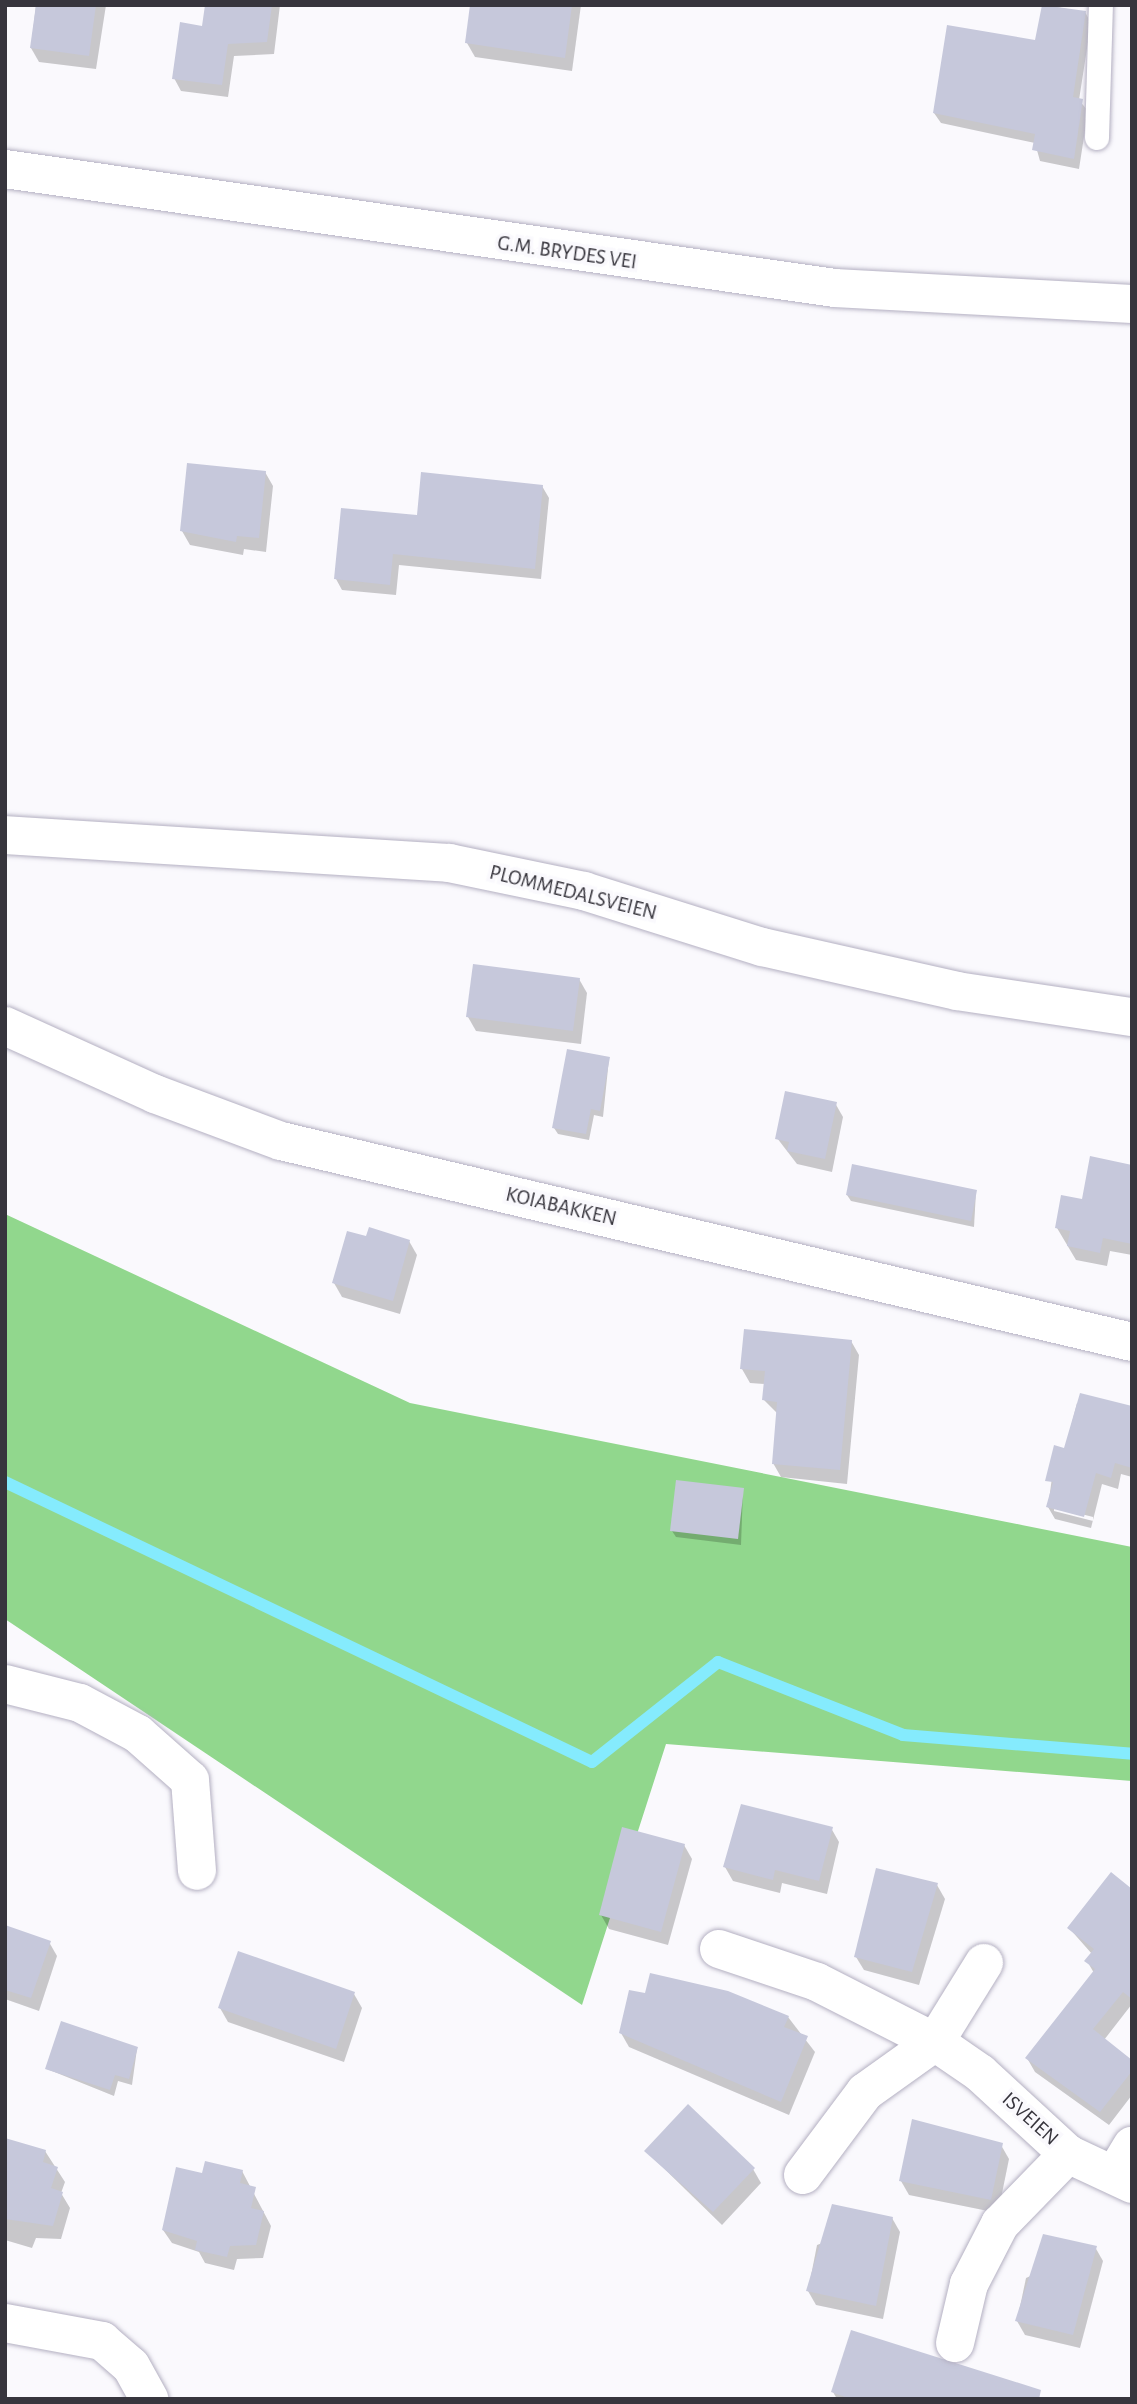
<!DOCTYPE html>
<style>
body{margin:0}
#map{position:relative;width:1137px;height:2404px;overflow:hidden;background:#faf9fd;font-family:"Alegreya Sans",sans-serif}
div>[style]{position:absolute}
.forest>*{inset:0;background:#91d78d}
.shadow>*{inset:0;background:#0003}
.stream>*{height:12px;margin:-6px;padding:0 6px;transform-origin:6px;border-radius:6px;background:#85ebfd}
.building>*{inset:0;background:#c6c8db}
.roads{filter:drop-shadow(0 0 2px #b4b0c2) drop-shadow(0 0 2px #b4b0c2)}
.service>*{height:24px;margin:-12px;padding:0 12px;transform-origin:12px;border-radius:12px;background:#fff}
.minor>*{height:38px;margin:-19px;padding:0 19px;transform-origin:19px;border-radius:19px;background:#fff}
span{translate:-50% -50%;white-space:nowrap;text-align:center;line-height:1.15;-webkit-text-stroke:7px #faf9fd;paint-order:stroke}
.street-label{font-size:21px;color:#37353d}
.frame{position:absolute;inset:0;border:7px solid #37353d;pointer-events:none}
</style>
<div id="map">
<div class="forest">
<div style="clip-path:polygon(5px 1214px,410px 1403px,1132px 1547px,1132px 1781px,666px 1744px,582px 2005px,5px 1619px)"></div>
</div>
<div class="shadow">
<div style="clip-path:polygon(36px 5px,106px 5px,96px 69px,39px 62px,31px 48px)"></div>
<div style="clip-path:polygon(206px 5px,280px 5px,274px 54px,234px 56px,228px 97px,181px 91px,174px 78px,203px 28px)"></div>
<div style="clip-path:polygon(472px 5px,581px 5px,572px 71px,475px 57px,467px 43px)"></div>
<div style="clip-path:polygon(1044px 5px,1085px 12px,1091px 23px,1079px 100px,1088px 111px,1079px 169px,1040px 161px,1035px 143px,941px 123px,934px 113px,1036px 42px)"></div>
<div style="clip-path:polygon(265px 472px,273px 486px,266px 552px,244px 549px,243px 555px,190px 545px,182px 531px)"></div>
<div style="clip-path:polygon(542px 486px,549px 498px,541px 579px,399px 565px,396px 595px,342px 590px,336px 579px,418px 517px)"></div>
<div style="clip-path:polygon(579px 979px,587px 993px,581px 1044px,476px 1031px,468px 1017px)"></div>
<div style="clip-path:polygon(609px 1059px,603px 1117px,594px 1115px,589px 1140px,558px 1134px,554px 1128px)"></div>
<div style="clip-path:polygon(835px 1103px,843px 1117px,832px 1172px,797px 1164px,777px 1138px)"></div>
<div style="clip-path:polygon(1132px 1166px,1132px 1255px,1110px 1251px,1107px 1266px,1076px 1260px,1057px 1228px)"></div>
<div style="clip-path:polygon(976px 1192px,974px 1227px,851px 1201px,847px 1195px)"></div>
<div style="clip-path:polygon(409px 1241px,417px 1255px,400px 1314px,342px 1297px,334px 1283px)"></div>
<div style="clip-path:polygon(851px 1341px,859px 1355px,847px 1484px,781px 1477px,773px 1463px,778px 1414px,764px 1400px,765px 1384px,750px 1383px,742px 1369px)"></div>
<div style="clip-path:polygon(evenodd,1077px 1403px,1132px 1413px,1132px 1477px,1121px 1474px,1118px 1489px,1102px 1484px,1091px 1528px,1055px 1519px,1048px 1507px,1056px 1448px,1065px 1450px,1077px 1403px,1054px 1507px,1093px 1517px,1093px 1521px,1054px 1511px,1054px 1507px)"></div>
<div style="clip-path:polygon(743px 1490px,741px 1545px,676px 1537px,672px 1531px)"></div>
<div style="clip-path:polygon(831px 1828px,839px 1842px,827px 1894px,782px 1883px,780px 1893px,733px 1881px,725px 1867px)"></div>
<div style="clip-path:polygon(684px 1845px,692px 1859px,668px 1945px,609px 1929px,601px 1915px)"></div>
<div style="clip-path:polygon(937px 1885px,945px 1899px,919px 1985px,864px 1970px,856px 1957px)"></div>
<div style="clip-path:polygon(1132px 1892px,1132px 2004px,1104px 2040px,1132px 2062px,1132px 2095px,1109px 2125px,1035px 2072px,1027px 2058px,1094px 1973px,1087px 1961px,1092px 1954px,1069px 1928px)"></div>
<div style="clip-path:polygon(5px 1927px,49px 1942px,57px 1956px,39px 2011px,5px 1999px)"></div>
<div style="clip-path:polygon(354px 1994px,362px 2008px,344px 2062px,228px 2022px,220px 2008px)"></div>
<div style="clip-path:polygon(788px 2017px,815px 2052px,789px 2115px,629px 2047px,621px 2033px)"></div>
<div style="clip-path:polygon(137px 2049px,132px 2085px,118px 2081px,114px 2096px,47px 2069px)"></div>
<div style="clip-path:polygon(1001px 2145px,1009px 2159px,998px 2213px,909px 2195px,901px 2181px)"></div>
<div style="clip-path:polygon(45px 2151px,65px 2182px,61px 2193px,70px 2208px,61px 2239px,36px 2238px,32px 2248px,5px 2240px,5px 2153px)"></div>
<div style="clip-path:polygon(646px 2151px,753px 2169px,761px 2183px,722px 2225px)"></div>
<div style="clip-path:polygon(242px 2171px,271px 2226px,263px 2258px,237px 2259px,234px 2270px,205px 2263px,199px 2252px,172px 2243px,163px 2230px,203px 2176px)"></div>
<div style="clip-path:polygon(892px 2218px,900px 2232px,883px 2319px,816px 2305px,808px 2291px,817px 2245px)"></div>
<div style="clip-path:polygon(1095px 2247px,1103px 2261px,1080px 2348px,1025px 2335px,1017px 2321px,1026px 2278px)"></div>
<div style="clip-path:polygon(833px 2392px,1026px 2399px,837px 2399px)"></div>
</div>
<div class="stream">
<div style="left:5px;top:1482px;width:650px;rotate:25.5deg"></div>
<div style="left:592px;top:1762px;width:161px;rotate:-38.4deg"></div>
<div style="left:718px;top:1662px;width:199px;rotate:21.5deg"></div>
<div style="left:903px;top:1735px;width:230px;rotate:4.7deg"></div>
</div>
<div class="building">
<div style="clip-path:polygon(36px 5px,96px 5px,89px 56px,30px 48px)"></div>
<div style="clip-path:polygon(205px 5px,272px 5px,267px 42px,228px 44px,222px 85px,172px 79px,180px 22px,202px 26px)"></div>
<div style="clip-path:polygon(470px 5px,572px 5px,565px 58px,465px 43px)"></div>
<div style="clip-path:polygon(1042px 5px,1086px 11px,1073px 97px,1083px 99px,1074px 159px,1032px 150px,1035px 134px,933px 113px,947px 25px,1035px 40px)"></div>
<div style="clip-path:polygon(187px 463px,266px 471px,259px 538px,237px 536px,236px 542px,180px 531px)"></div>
<div style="clip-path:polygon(421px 472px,543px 485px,535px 569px,393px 554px,390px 585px,334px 579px,341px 508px,417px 515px)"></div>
<div style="clip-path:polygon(473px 964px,580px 978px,573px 1031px,466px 1017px)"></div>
<div style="clip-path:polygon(567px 1049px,610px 1057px,600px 1111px,591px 1109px,586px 1134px,552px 1128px)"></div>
<div style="clip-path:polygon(785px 1091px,837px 1102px,825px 1159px,787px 1151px,789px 1142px,775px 1139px)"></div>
<div style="clip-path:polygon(1090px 1156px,1132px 1165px,1132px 1244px,1103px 1238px,1100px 1253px,1067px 1246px,1070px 1231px,1055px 1228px,1061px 1195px,1082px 1199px)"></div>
<div style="clip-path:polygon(852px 1164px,977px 1190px,971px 1221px,846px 1195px)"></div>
<div style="clip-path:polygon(369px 1227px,410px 1240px,393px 1301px,332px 1283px,347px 1231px,366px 1236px)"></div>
<div style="clip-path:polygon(744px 1329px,852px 1340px,840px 1470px,772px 1464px,777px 1402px,762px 1400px,765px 1371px,740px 1369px)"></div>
<div style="clip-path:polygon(1080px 1393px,1132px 1406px,1132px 1468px,1115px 1463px,1111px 1478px,1096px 1473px,1084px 1517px,1046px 1507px,1053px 1482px,1045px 1481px,1054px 1445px,1064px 1448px)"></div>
<div style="clip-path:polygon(676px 1480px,744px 1488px,738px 1539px,670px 1531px)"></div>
<div style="clip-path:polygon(741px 1804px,833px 1827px,819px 1881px,775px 1870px,773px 1880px,723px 1867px)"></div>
<div style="clip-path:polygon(622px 1827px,685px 1844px,661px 1932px,599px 1915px)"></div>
<div style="clip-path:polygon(876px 1868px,938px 1883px,912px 1972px,854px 1957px)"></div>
<div style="clip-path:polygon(1111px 1872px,1132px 1889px,1132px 1999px,1123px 1992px,1093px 2029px,1132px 2060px,1132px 2071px,1100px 2112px,1025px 2058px,1095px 1969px,1084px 1961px,1094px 1949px,1067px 1928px)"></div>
<div style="clip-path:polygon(5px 1925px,51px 1941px,31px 1998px,5px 1990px)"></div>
<div style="clip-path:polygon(238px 1951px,355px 1992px,336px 2049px,218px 2008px)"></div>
<div style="clip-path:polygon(650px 1973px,728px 1991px,789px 2016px,784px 2027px,808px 2036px,781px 2102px,619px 2033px,629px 1990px,645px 1993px)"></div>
<div style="clip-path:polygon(61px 2021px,138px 2047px,129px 2079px,115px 2075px,110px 2090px,45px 2069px)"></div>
<div style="clip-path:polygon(688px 2104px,755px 2168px,713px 2212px,644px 2151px)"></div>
<div style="clip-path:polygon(912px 2119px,1003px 2143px,991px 2200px,899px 2181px)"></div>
<div style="clip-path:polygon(5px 2138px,46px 2150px,43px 2162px,58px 2167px,51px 2188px,63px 2192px,53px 2226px,5px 2219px)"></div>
<div style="clip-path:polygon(205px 2161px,243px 2170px,240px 2183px,256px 2187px,251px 2208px,264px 2211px,256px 2245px,230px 2246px,227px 2257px,195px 2250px,197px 2241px,162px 2230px,176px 2167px,202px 2173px)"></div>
<div style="clip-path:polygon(832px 2204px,893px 2217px,876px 2306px,806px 2291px)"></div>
<div style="clip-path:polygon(1043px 2234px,1097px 2246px,1073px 2335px,1015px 2321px)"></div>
<div style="clip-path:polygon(851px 2330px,1041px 2390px,1039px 2399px,851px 2399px,831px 2392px)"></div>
</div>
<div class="roads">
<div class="service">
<div style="left:1097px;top:138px;width:133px;rotate:-88.3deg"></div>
</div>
<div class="minor">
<div style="left:5px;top:169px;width:838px;rotate:8.16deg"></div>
<div style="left:835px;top:288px;width:297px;rotate:3.1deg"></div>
<div style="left:5px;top:835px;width:445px;rotate:3.6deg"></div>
<div style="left:449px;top:863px;width:138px;rotate:11.7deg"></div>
<div style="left:584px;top:891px;width:187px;rotate:17.5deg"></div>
<div style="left:762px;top:947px;width:200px;rotate:12.7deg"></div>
<div style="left:957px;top:991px;width:177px;rotate:8.5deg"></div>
<div style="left:5px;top:1026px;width:165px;rotate:24.4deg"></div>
<div style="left:155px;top:1094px;width:134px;rotate:20.5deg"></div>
<div style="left:281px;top:1141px;width:874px;rotate:13.29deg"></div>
<div style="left:5px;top:1684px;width:77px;rotate:14.2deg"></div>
<div style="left:80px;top:1703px;width:66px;rotate:28.1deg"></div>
<div style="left:138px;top:1734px;width:69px;rotate:41.5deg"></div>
<div style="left:190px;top:1780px;width:91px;rotate:85.6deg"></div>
<div style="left:719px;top:1949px;width:103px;rotate:18.6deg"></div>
<div style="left:817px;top:1982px;width:132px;rotate:27deg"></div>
<div style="left:935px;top:2042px;width:55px;rotate:34.6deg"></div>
<div style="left:980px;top:2073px;width:120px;rotate:42.6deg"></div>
<div style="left:1068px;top:2154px;width:71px;rotate:25.1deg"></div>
<div style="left:1115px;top:2174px;width:33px;rotate:-59deg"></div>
<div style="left:803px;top:2175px;width:104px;rotate:-53.2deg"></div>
<div style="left:865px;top:2092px;width:86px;rotate:-35.5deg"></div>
<div style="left:935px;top:2042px;width:93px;rotate:-58.2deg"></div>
<div style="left:5px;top:2323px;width:99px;rotate:10.5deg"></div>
<div style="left:102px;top:2341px;width:38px;rotate:41deg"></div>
<div style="left:131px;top:2366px;width:38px;rotate:61deg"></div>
<div style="left:955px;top:2343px;width:61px;rotate:-76.7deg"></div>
<div style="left:969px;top:2284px;width:68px;rotate:-62.7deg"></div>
<div style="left:1000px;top:2224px;width:98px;rotate:-45.8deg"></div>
</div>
</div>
<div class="street-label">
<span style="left:567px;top:253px;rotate:8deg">G.M. BRYDES VEI</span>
<span style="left:573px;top:893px;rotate:14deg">PLOMMEDALSVEIEN</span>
<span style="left:561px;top:1207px;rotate:13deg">KOIABAKKEN</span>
<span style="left:1030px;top:2119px;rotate:42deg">ISVEIEN</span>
</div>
<div class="frame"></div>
</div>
